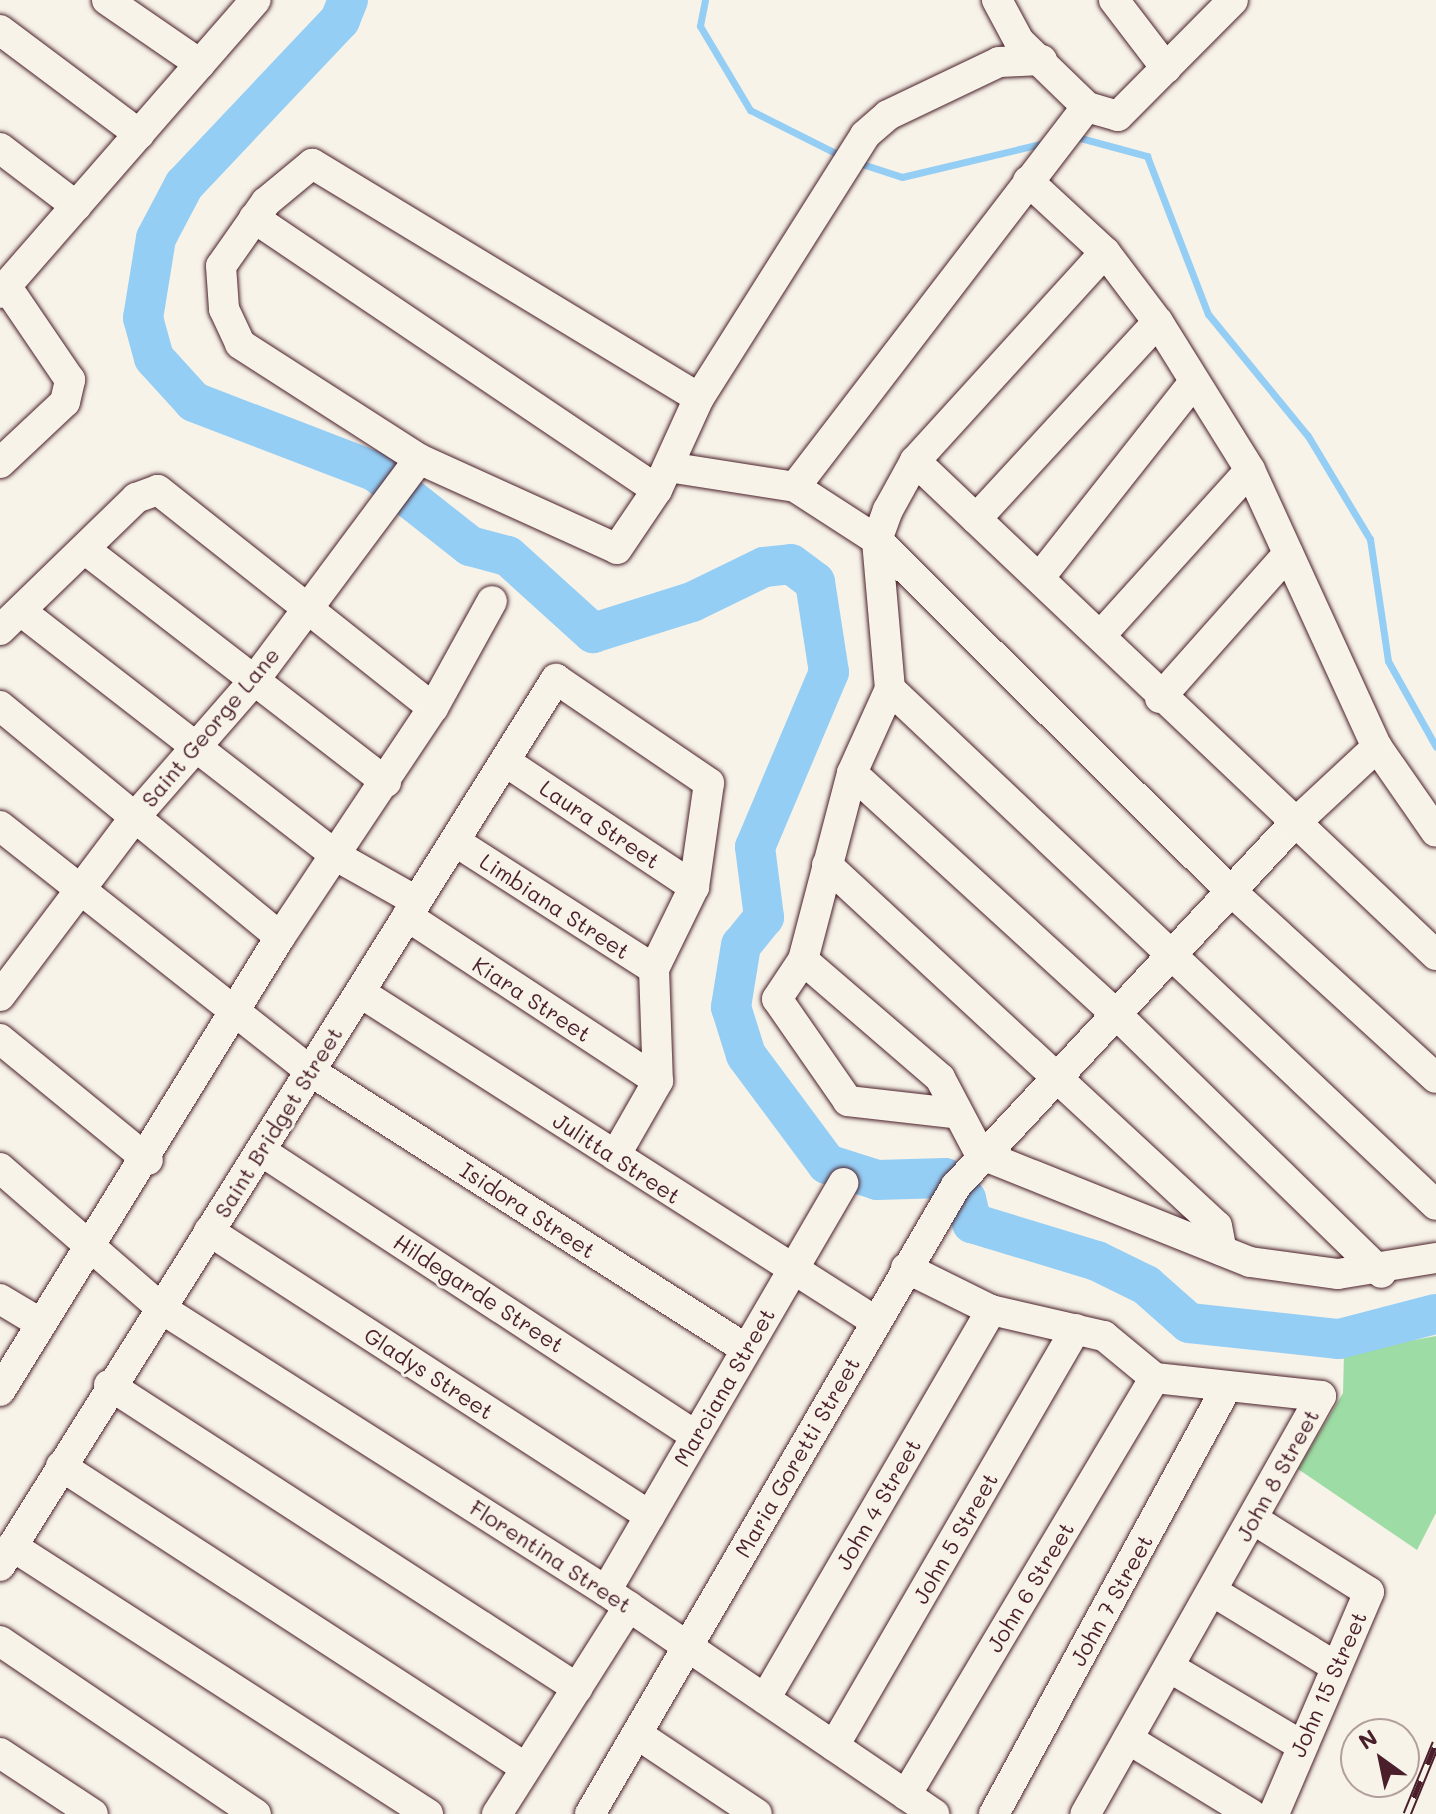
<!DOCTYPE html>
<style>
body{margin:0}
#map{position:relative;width:1436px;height:1814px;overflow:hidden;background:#f7f3e8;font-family:Mali,sans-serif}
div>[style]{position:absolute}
.green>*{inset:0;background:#9ddca4}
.stream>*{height:7px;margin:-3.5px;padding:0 3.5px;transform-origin:3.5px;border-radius:3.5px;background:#95cef5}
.river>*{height:40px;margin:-20px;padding:0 20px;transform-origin:20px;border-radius:20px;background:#95cef5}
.roads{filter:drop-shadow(0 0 2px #4a1f2b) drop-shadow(0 0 2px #4a1f2b)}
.minor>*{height:30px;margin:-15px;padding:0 15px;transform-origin:15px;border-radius:15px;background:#f7f3e8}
.rail>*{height:9px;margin-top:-4.5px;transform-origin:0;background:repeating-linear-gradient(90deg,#f7f3e8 0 18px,#4a1f2b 0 36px);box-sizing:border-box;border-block:2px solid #4a1f2b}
span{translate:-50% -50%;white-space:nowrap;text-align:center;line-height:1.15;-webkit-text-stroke:6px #f7f3e8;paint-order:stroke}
.street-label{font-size:22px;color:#4a1f2b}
.north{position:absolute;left:1340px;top:1718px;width:80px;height:80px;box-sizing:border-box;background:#f7f3e8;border:2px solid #b29e9c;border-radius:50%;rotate:327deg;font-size:22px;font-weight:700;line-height:32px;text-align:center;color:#4a1f2b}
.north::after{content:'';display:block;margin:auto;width:28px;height:36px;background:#4a1f2b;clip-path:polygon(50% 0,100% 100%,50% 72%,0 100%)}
</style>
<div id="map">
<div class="green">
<div style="clip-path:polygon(1436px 1336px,1436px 1513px,1417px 1550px,1298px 1469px,1343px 1393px,1344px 1353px)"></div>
</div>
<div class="stream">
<div style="left:705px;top:0;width:26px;rotate:101deg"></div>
<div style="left:700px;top:26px;width:98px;rotate:59.2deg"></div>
<div style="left:750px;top:110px;width:102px;rotate:26.8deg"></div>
<div style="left:1073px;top:136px;width:77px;rotate:15.1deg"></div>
<div style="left:1147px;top:156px;width:169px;rotate:68.9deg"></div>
<div style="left:1208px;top:314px;width:158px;rotate:50.7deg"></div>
<div style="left:1308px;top:436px;width:120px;rotate:59deg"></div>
<div style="left:1370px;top:539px;width:123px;rotate:81.6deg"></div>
<div style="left:1388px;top:661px;width:98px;rotate:60.8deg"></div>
<div style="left:856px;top:162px;width:48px;rotate:18.1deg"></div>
<div style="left:902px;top:177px;width:147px;rotate:-13.4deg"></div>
</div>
<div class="river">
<div style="left:348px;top:0;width:22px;rotate:112deg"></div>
<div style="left:340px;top:20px;width:227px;rotate:133.4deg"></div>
<div style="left:184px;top:185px;width:60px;rotate:117.8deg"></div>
<div style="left:156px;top:238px;width:81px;rotate:99.2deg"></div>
<div style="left:143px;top:318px;width:41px;rotate:74.6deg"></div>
<div style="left:154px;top:358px;width:59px;rotate:47.7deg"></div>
<div style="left:194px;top:402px;width:195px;rotate:21deg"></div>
<div style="left:376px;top:472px;width:120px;rotate:38.2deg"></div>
<div style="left:470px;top:546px;width:39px;rotate:15deg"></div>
<div style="left:508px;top:556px;width:115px;rotate:42.2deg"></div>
<div style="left:593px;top:633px;width:104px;rotate:-17.4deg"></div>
<div style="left:692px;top:602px;width:80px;rotate:-25.9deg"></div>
<div style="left:764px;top:567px;width:27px;rotate:-6deg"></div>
<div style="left:791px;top:564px;width:30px;rotate:37deg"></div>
<div style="left:815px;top:582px;width:91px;rotate:81.2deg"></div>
<div style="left:829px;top:672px;width:190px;rotate:112.9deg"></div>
<div style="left:755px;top:847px;width:71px;rotate:82.7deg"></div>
<div style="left:764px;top:917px;width:36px;rotate:129deg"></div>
<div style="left:741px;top:945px;width:63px;rotate:99.2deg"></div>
<div style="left:731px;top:1007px;width:50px;rotate:72.6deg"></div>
<div style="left:746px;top:1055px;width:136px;rotate:53.4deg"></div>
<div style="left:827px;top:1164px;width:52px;rotate:17.7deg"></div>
<div style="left:877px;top:1180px;width:68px;rotate:-1.7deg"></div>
<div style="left:945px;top:1178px;width:30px;rotate:45deg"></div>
<div style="left:966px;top:1199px;width:25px;rotate:76deg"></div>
<div style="left:972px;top:1223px;width:131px;rotate:16.9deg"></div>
<div style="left:1097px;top:1261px;width:55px;rotate:26.1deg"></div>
<div style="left:1146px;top:1285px;width:57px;rotate:41.5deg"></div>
<div style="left:1189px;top:1323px;width:151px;rotate:6.1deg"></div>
<div style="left:1339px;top:1339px;width:100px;rotate:-14.5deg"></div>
</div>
<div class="roads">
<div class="minor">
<div style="left:107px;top:0;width:113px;rotate:34.5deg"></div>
<div style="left:997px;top:0;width:47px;rotate:61.8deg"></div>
<div style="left:1019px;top:41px;width:95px;rotate:44.1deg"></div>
<div style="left:1087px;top:107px;width:32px;rotate:16deg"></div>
<div style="left:1118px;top:116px;width:163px;rotate:-45.2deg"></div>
<div style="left:1114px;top:0;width:86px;rotate:52.6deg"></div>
<div style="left:0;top:30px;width:174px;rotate:36.8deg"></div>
<div style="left:0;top:148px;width:96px;rotate:37.3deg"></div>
<div style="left:1028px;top:181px;width:105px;rotate:42.7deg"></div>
<div style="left:1105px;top:252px;width:88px;rotate:52.9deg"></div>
<div style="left:1158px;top:322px;width:174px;rotate:58.1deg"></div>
<div style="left:1250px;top:470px;width:305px;rotate:65.4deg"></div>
<div style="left:1377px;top:747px;width:103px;rotate:55.2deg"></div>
<div style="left:254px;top:218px;width:486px;rotate:34deg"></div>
<div style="left:0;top:293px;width:389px;rotate:-48.9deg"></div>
<div style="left:699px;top:398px;width:452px;rotate:-148.8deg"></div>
<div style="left:312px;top:164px;width:60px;rotate:140.4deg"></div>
<div style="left:266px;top:202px;width:78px;rotate:125.1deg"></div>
<div style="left:221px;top:266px;width:43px;rotate:86deg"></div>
<div style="left:224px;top:309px;width:38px;rotate:65deg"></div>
<div style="left:240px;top:344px;width:213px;rotate:32.7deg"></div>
<div style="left:419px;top:459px;width:217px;rotate:24.4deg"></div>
<div style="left:617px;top:549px;width:71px;rotate:-55.9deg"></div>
<div style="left:657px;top:490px;width:101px;rotate:-65.5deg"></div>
<div style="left:699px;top:398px;width:311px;rotate:-57.7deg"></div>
<div style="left:865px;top:135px;width:30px;rotate:-41deg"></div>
<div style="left:888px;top:115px;width:123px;rotate:-25.5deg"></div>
<div style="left:999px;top:62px;width:43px;rotate:-2.7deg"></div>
<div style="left:915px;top:461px;width:718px;rotate:43.48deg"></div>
<div style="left:0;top:463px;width:89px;rotate:-43.2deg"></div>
<div style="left:65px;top:402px;width:23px;rotate:-77deg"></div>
<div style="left:70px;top:380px;width:114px;rotate:-124.2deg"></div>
<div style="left:668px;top:467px;width:129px;rotate:8.9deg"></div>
<div style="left:795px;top:487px;width:98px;rotate:32.9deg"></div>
<div style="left:877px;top:540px;width:499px;rotate:44.8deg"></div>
<div style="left:1231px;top:891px;width:277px;rotate:42.4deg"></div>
<div style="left:795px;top:487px;width:479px;rotate:-52.5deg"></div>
<div style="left:976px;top:519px;width:268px;rotate:-47.3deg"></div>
<div style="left:87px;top:551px;width:378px;rotate:37.7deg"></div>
<div style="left:1040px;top:577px;width:248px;rotate:-51.7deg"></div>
<div style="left:22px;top:612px;width:400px;rotate:37.8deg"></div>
<div style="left:338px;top:857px;width:90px;rotate:29.4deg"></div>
<div style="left:0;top:630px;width:190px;rotate:-44.1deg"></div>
<div style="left:136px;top:498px;width:23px;rotate:-20deg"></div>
<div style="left:158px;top:490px;width:351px;rotate:38.4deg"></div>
<div style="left:1101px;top:635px;width:222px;rotate:-47.9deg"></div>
<div style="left:890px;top:689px;width:751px;rotate:43.38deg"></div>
<div style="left:1160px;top:698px;width:193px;rotate:-48.4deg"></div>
<div style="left:0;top:706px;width:363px;rotate:39.5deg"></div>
<div style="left:506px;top:762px;width:226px;rotate:33.6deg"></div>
<div style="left:852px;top:773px;width:356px;rotate:42.4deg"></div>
<div style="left:1115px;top:1013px;width:372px;rotate:44.3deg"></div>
<div style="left:0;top:826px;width:395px;rotate:38.3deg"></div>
<div style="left:310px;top:1071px;width:517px;rotate:32.52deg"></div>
<div style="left:456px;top:842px;width:235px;rotate:32.7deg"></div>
<div style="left:827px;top:865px;width:531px;rotate:42.79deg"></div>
<div style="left:1217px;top:1226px;width:25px;rotate:79deg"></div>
<div style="left:407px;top:916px;width:300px;rotate:33.3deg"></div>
<div style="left:803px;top:960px;width:181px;rotate:40.7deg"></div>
<div style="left:940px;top:1078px;width:86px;rotate:62.2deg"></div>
<div style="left:980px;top:1154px;width:291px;rotate:21.8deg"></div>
<div style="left:1250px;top:1262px;width:89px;rotate:7.8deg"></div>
<div style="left:1338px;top:1274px;width:99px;rotate:-9.3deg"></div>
<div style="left:361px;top:993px;width:610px;rotate:32.54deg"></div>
<div style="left:0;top:996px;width:223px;rotate:-53deg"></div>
<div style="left:134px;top:818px;width:186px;rotate:-48.9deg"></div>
<div style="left:256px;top:678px;width:273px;rotate:-53.3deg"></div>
<div style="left:0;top:1039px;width:191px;rotate:39.3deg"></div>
<div style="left:953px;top:1113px;width:106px;rotate:-173.5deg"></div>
<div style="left:848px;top:1101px;width:124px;rotate:-124.8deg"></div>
<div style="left:777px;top:999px;width:47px;rotate:-56.3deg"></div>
<div style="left:803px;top:960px;width:193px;rotate:-75.3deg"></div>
<div style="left:852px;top:773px;width:92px;rotate:-65.7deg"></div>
<div style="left:890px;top:689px;width:150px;rotate:-95deg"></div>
<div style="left:877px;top:540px;width:32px;rotate:-70deg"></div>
<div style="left:888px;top:510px;width:56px;rotate:-61.1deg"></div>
<div style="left:915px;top:461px;width:282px;rotate:-47.7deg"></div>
<div style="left:261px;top:1151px;width:520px;rotate:33.23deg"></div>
<div style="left:0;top:1168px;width:215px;rotate:41deg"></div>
<div style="left:162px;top:1309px;width:526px;rotate:32.42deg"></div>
<div style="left:606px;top:1591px;width:397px;rotate:34.2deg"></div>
<div style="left:209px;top:1231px;width:525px;rotate:32.87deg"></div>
<div style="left:906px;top:1268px;width:95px;rotate:26.3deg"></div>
<div style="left:991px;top:1310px;width:116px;rotate:13deg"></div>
<div style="left:1104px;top:1336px;width:66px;rotate:39.5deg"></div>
<div style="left:1155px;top:1378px;width:167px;rotate:6.2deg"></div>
<div style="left:1321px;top:1396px;width:480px;rotate:119.4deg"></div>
<div style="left:0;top:1299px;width:47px;rotate:31deg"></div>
<div style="left:109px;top:1385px;width:558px;rotate:32.92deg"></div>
<div style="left:0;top:1391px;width:533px;rotate:-58.34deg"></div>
<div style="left:280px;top:937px;width:275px;rotate:-56.3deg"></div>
<div style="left:433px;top:708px;width:122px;rotate:-61.1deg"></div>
<div style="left:61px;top:1466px;width:554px;rotate:33deg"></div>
<div style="left:1253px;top:1519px;width:137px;rotate:32.2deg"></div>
<div style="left:1369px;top:1592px;width:241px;rotate:113.2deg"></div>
<div style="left:12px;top:1546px;width:495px;rotate:32.8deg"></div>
<div style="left:0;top:1566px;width:1047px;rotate:-57.92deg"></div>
<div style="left:556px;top:679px;width:185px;rotate:34.2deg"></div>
<div style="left:709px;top:783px;width:105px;rotate:98.2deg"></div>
<div style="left:694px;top:887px;width:91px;rotate:116deg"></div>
<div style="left:654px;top:969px;width:112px;rotate:88deg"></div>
<div style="left:658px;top:1081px;width:86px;rotate:119.8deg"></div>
<div style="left:606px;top:1591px;width:472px;rotate:-59.8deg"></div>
<div style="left:1212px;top:1591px;width:144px;rotate:31.4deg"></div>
<div style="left:0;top:1641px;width:309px;rotate:34.1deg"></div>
<div style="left:1169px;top:1667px;width:153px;rotate:30.6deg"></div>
<div style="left:765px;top:1699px;width:450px;rotate:-59.8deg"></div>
<div style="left:637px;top:1734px;width:144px;rotate:33.7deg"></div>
<div style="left:1128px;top:1739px;width:144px;rotate:31.4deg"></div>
<div style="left:834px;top:1746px;width:482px;rotate:-59.9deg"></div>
<div style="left:0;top:1753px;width:111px;rotate:33.3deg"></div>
<div style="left:906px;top:1795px;width:486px;rotate:-59.2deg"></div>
<div style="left:497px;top:1814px;width:246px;rotate:-57.6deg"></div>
<div style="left:590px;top:1814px;width:727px;rotate:-59.77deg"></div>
<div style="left:956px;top:1186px;width:492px;rotate:-47deg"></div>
<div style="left:1292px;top:826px;width:116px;rotate:-42.9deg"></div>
<div style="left:994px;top:1814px;width:486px;rotate:-61.4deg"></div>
</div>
</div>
<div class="rail">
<div style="left:1407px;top:1814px;width:77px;rotate:-67.8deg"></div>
</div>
<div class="street-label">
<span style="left:210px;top:727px;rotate:-50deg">Saint George Lane</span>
<span style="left:600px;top:824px;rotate:34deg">Laura Street</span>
<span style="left:555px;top:906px;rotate:33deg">Limbiana Street</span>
<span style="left:532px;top:999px;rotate:33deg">Kiara Street</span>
<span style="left:278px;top:1122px;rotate:-58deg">Saint Bridget Street</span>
<span style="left:617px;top:1158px;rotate:33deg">Julitta Street</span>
<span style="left:528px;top:1210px;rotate:33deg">Isidora Street</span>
<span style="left:479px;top:1293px;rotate:33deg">Hildegarde Street</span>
<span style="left:429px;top:1373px;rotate:33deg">Gladys Street</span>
<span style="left:724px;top:1387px;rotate:-60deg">Marciana Street</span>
<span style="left:797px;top:1457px;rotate:-60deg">Maria Goretti Street</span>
<span style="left:1277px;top:1475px;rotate:-61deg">John 8 Street</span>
<span style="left:878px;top:1504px;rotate:-60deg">John 4 Street</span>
<span style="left:955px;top:1538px;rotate:-60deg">John 5 Street</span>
<span style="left:551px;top:1556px;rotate:33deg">Florentina Street</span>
<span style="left:1030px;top:1587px;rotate:-59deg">John 6 Street</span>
<span style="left:1111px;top:1600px;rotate:-61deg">John 7 Street</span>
<span style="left:1328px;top:1684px;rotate:-66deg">John 15 Street</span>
</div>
<div class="north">N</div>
</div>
